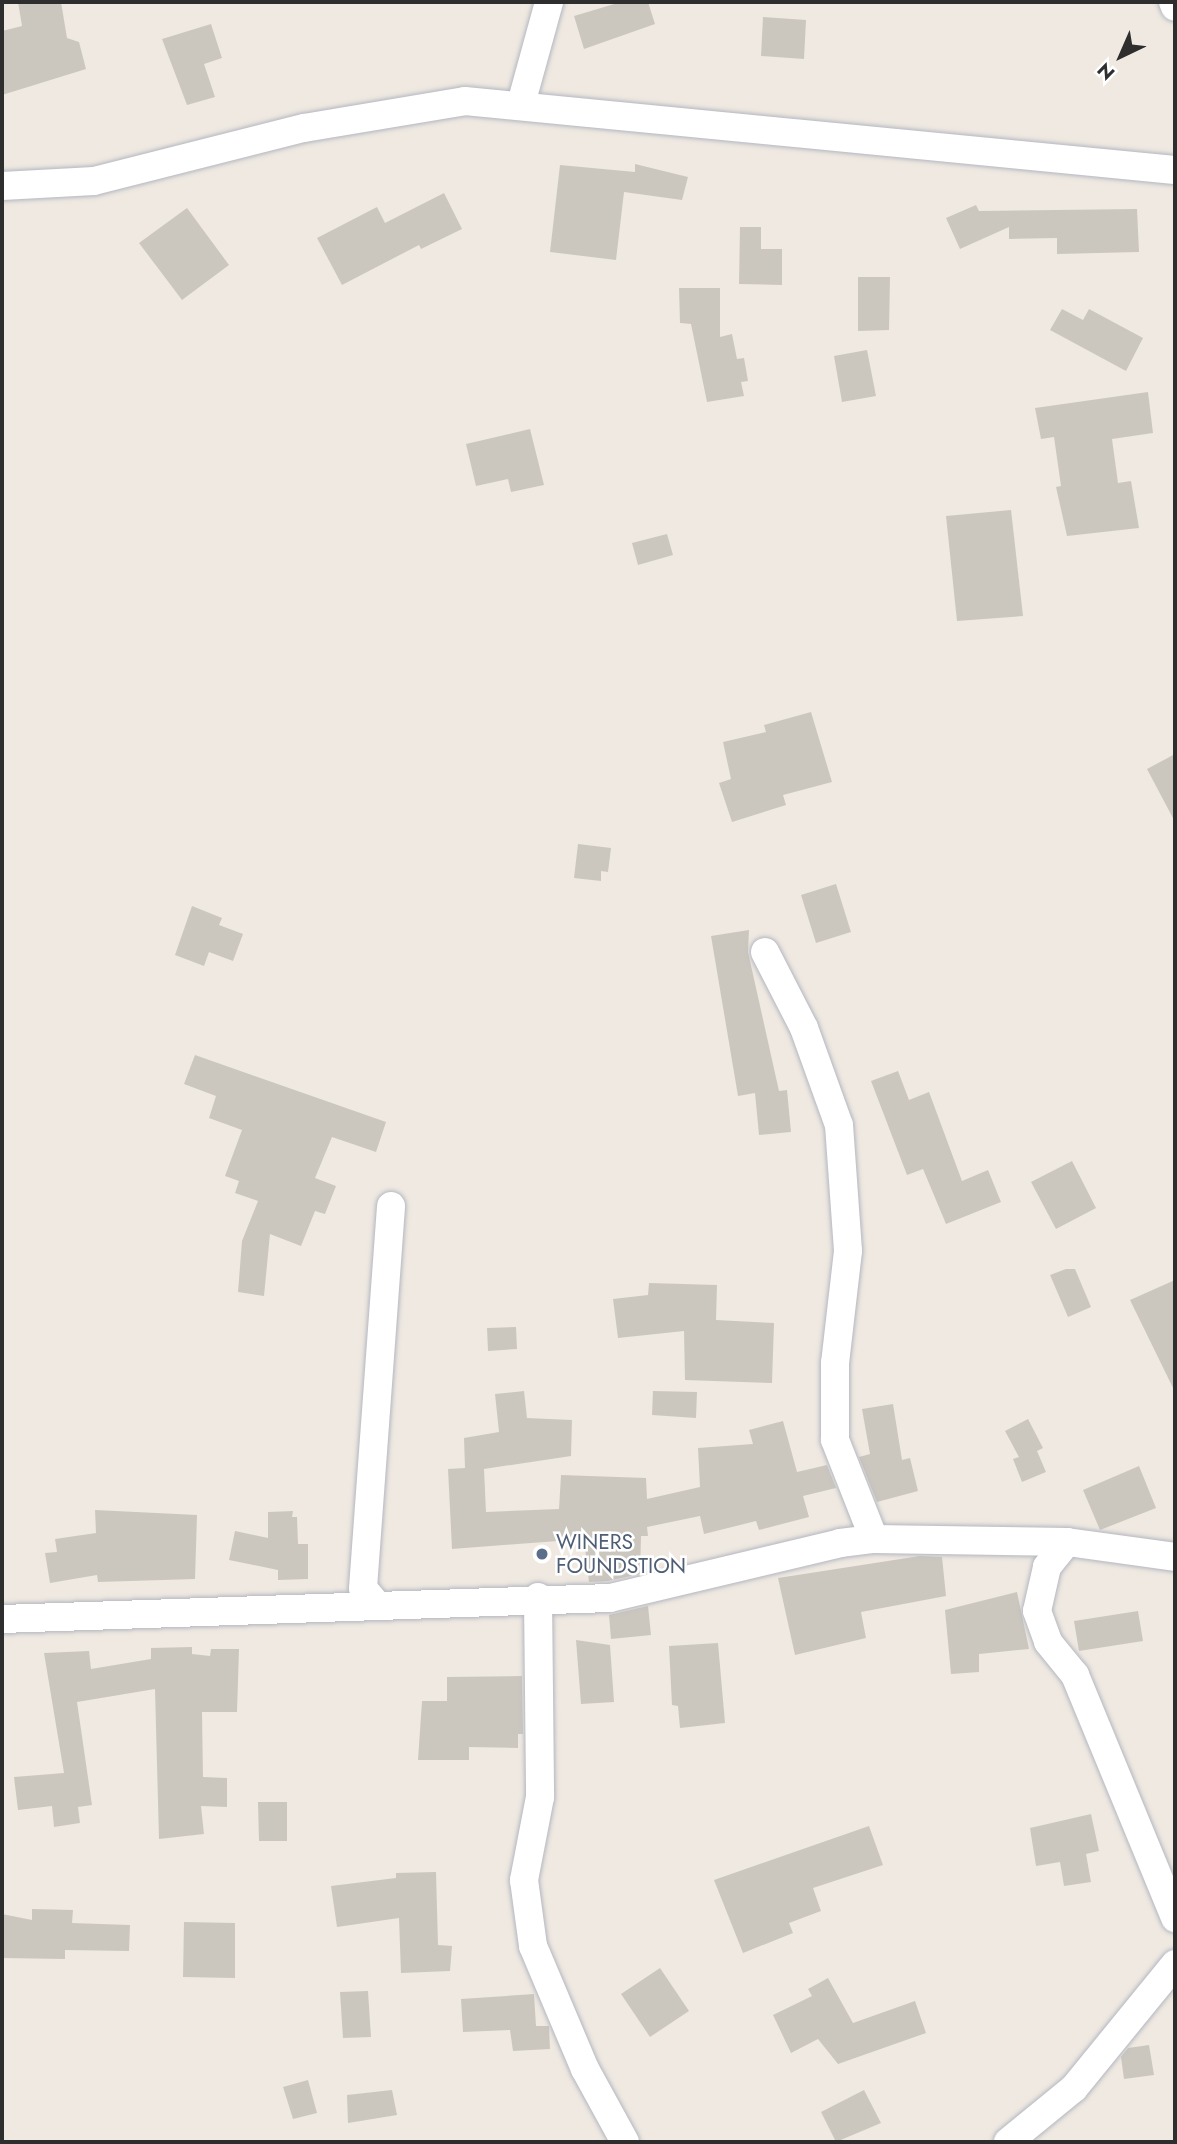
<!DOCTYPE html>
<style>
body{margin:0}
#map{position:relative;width:1177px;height:2144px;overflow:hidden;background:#efe9e1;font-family:Jost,sans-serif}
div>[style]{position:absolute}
.building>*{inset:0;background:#cbc7bf}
.roads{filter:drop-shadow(0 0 2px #b4b7c1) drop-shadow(0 0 2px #b4b7c1)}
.minor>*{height:28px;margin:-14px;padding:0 14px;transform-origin:14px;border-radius:14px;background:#fff}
.dots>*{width:19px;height:19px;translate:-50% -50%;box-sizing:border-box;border:4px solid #fff;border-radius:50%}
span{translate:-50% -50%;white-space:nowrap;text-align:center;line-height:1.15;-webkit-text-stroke:5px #fff;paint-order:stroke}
.service-label{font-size:21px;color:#4e5e75}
.left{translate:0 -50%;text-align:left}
.frame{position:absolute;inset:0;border:4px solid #2e2e2e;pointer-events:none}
.north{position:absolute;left:1086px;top:21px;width:70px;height:70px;-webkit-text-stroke:5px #fff;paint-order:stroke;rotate:224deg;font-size:19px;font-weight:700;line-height:28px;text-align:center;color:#2e2e2e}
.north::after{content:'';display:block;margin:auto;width:24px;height:32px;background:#2e2e2e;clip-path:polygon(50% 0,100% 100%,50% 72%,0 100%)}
</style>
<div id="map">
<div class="building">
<div style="clip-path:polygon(18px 2px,61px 2px,67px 38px,79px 42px,86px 69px,2px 95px,2px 31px,22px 26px)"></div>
<div style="clip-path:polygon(621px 2px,648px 2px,655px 24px,584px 49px,574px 16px)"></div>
<div style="clip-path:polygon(763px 17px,806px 20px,804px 59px,761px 56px)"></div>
<div style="clip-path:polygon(211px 24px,222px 58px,204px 64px,215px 97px,187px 105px,162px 39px)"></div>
<div style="clip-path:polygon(635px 164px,688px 177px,682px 200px,624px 192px,616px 260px,550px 252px,560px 165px,635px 172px)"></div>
<div style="clip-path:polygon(444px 193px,462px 229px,421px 249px,419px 245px,342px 285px,317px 238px,377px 207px,385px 223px)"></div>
<div style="clip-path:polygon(976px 205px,979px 211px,1137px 209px,1139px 252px,1057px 254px,1057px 238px,1009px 239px,1009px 227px,960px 249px,946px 218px)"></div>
<div style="clip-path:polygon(187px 208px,229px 265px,182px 300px,139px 243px)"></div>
<div style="clip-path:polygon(740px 227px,761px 227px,761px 249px,782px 249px,782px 285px,739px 284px)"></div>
<div style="clip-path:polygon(858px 277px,890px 277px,889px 330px,858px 331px)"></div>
<div style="clip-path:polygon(679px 288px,720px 288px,720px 337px,732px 334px,737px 359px,744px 358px,748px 381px,741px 382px,744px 396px,707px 402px,691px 324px,680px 323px)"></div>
<div style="clip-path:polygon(1062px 309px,1083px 320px,1089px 309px,1143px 338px,1126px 371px,1050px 330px)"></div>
<div style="clip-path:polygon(867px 350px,876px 396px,842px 402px,834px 356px)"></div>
<div style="clip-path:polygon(1148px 392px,1153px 433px,1112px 439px,1118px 483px,1131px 481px,1139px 528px,1067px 536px,1056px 487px,1061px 486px,1054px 437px,1041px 439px,1035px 408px)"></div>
<div style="clip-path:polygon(530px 429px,544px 485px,511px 492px,508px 479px,476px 486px,466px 444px)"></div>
<div style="clip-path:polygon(1011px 510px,1023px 616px,957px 621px,946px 516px)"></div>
<div style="clip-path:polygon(667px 534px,673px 555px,638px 565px,632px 543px)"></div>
<div style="clip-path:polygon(811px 712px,832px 782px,783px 795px,786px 805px,732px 822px,719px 783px,731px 779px,723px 742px,766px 732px,764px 725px)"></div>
<div style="clip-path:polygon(1175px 754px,1175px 822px,1147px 769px)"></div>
<div style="clip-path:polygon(578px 844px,611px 848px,608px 872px,601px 871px,601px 881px,574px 878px)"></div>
<div style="clip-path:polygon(836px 884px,851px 932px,816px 943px,801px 895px)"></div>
<div style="clip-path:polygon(192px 906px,222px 918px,219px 925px,243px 934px,233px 961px,209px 952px,204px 966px,175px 955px)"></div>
<div style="clip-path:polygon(749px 930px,748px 952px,779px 1091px,787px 1090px,791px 1132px,759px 1135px,755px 1093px,738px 1096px,711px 936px)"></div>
<div style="clip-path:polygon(195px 1055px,386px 1122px,376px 1152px,332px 1137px,315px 1178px,336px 1186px,325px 1214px,315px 1211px,301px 1246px,270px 1234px,264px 1296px,238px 1292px,242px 1241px,258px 1201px,235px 1193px,239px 1181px,225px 1176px,242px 1130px,209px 1118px,216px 1096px,184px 1084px)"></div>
<div style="clip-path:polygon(898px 1071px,909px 1100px,929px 1092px,962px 1181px,988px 1170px,1001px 1202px,946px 1224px,923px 1169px,907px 1175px,871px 1081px)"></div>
<div style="clip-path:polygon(1072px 1161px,1096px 1208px,1056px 1229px,1031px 1182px)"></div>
<div style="clip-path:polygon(1066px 1269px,1075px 1269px,1091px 1307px,1068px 1317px,1050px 1275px)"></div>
<div style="clip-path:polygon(1175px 1280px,1175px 1392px,1130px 1300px)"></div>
<div style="clip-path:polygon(649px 1283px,717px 1285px,716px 1320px,774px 1323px,772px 1383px,685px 1380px,684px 1331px,618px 1338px,613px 1299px,648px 1295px)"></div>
<div style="clip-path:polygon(516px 1327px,517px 1349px,488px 1351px,487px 1328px)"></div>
<div style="clip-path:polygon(524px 1391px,527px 1418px,572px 1420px,571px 1456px,484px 1469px,486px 1512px,559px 1509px,561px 1475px,646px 1478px,647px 1499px,700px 1487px,698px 1448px,753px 1444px,749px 1430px,783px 1421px,797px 1472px,827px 1465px,836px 1488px,803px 1496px,809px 1517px,759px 1530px,756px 1521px,704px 1534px,700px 1516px,647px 1527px,648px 1536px,641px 1536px,640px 1574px,608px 1581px,589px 1582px,584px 1539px,452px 1549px,448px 1469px,465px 1468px,464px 1438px,499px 1432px,495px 1394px)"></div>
<div style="clip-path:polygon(653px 1391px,697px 1392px,696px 1418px,652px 1415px)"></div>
<div style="clip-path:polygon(893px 1404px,902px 1460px,910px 1458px,918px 1491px,877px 1502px,859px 1457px,870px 1454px,862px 1409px)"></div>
<div style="clip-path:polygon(1028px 1419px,1043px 1448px,1037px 1451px,1046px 1472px,1022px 1482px,1013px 1459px,1019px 1457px,1005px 1431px)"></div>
<div style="clip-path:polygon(1139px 1466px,1156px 1508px,1100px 1530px,1083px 1490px)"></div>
<div style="clip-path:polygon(95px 1510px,197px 1515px,195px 1579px,98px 1582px,97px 1575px,50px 1583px,45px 1553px,57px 1552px,55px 1539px,96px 1533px)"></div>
<div style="clip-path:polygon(293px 1511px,292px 1517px,297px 1517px,298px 1544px,308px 1544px,308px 1579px,278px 1580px,278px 1570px,229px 1560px,235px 1531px,268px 1538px,268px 1512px)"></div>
<div style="clip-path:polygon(920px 1556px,942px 1557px,946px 1596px,861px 1612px,866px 1638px,795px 1655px,778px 1578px)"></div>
<div style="clip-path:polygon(1017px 1592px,1029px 1649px,979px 1654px,979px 1672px,951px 1674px,945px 1610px)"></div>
<div style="clip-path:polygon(648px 1606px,651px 1635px,611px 1639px,609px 1615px)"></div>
<div style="clip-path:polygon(1138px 1611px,1143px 1641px,1079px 1651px,1074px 1621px)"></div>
<div style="clip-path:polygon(576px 1640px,610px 1645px,614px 1702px,581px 1704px)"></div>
<div style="clip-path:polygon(718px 1643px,725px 1723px,680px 1728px,678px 1706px,672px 1705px,669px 1646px)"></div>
<div style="clip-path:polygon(192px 1647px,192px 1654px,210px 1656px,211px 1649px,239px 1649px,237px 1712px,202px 1712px,203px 1777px,227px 1778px,227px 1807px,201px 1806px,204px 1834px,159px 1839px,155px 1689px,77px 1702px,92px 1805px,78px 1807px,80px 1823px,54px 1827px,52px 1806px,18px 1810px,14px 1777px,64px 1773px,44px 1653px,89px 1651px,91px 1669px,151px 1659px,151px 1648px)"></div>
<div style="clip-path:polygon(522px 1676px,523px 1734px,518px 1734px,518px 1748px,469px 1747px,469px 1760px,418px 1760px,422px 1701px,447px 1701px,447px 1677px)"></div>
<div style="clip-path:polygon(258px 1802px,287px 1802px,287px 1841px,259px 1841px)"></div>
<div style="clip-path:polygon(1091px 1814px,1099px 1851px,1086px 1854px,1091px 1882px,1064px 1886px,1060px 1862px,1036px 1866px,1030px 1828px)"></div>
<div style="clip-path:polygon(869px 1826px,883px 1865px,813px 1888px,821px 1911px,789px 1923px,793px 1933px,743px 1953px,714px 1880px)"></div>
<div style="clip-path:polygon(436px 1872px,438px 1945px,452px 1946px,450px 1971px,401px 1973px,399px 1918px,337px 1927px,331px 1886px,396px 1878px,396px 1873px)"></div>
<div style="clip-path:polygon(32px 1909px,73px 1910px,72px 1923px,130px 1925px,129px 1951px,65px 1950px,65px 1959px,2px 1958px,2px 1914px,32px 1920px)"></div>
<div style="clip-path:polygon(184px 1922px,235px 1923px,235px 1978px,183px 1977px)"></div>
<div style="clip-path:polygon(660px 1968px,689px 2011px,650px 2037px,621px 1994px)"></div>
<div style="clip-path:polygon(828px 1978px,853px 2023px,915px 2001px,926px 2033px,838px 2064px,818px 2039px,791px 2053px,773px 2015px,812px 1996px,808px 1989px)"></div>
<div style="clip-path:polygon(368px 1991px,371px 2037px,343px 2038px,340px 1992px)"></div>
<div style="clip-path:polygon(534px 1994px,536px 2026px,549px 2026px,550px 2049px,513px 2051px,510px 2030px,463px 2032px,461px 1999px)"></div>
<div style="clip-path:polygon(1149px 2045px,1154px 2075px,1124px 2079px,1121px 2057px,1128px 2048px)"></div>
<div style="clip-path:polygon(308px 2080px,317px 2113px,293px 2119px,283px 2087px)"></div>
<div style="clip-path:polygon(392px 2090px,397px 2115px,348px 2123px,347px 2095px)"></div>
<div style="clip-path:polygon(864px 2090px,881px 2123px,836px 2142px,821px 2112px)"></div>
</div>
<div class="roads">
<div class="minor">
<div style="left:1173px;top:2px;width:5px;rotate:68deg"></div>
<div style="left:521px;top:104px;width:106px;rotate:-74.6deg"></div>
<div style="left:2px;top:186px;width:92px;rotate:-3.1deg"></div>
<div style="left:94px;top:181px;width:217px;rotate:-14.2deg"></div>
<div style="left:304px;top:128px;width:163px;rotate:-9.5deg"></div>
<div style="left:465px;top:101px;width:713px;rotate:5.55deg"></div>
<div style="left:765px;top:952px;width:85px;rotate:62.8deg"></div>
<div style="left:804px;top:1028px;width:103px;rotate:70.2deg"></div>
<div style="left:839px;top:1125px;width:126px;rotate:85.9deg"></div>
<div style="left:848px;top:1251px;width:113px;rotate:96.6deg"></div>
<div style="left:835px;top:1363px;width:77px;rotate:90deg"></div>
<div style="left:835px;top:1440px;width:106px;rotate:68.5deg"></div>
<div style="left:1067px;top:1542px;width:32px;rotate:129deg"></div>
<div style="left:1047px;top:1567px;width:45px;rotate:102.8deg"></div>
<div style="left:1037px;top:1611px;width:33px;rotate:70deg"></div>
<div style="left:1048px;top:1642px;width:43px;rotate:50.7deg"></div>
<div style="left:1075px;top:1675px;width:263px;rotate:67.6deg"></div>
<div style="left:538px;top:1597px;width:200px;rotate:89.4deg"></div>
<div style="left:540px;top:1797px;width:85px;rotate:100.9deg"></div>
<div style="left:524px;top:1880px;width:67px;rotate:82.2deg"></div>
<div style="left:533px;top:1946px;width:134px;rotate:67.1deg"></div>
<div style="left:585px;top:2069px;width:83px;rotate:61.3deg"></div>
<div style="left:378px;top:1606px;width:23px;rotate:-130deg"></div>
<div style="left:363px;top:1588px;width:383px;rotate:-85.8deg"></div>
<div style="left:2px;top:1619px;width:608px;rotate:-1.98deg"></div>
<div style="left:610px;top:1598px;width:236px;rotate:-13.4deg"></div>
<div style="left:840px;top:1543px;width:34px;rotate:-7deg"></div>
<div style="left:874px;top:1539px;width:193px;rotate:0.9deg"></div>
<div style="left:1067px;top:1542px;width:109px;rotate:7.9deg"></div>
<div style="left:1008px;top:2142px;width:85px;rotate:-39.3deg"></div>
<div style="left:1074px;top:2088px;width:160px;rotate:-50.8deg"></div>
</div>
</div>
<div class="dots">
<div style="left:542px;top:1554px;background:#5c6f8a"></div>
</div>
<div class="service-label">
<span class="left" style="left:556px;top:1554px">WINERS<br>FOUNDSTION</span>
</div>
<div class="frame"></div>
<div class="north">N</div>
</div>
